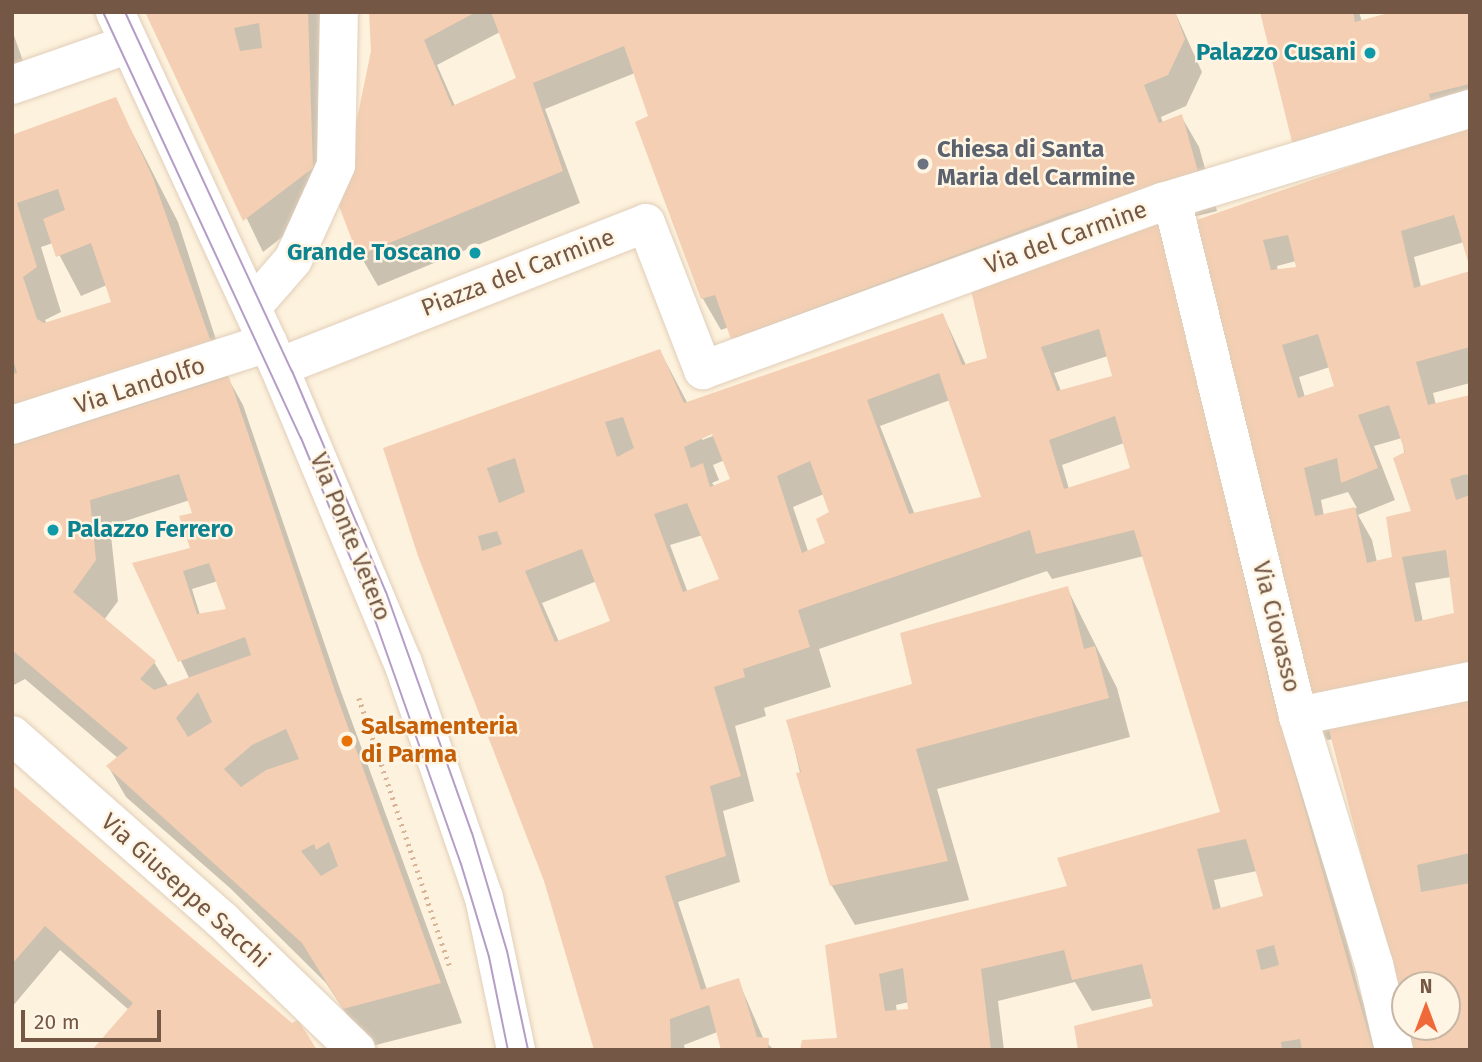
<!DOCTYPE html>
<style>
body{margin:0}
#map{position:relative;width:1482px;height:1062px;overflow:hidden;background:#fdf2dd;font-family:"Fira Sans",sans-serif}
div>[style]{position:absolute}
.shadow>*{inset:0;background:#0003}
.building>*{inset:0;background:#f4cfb3}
.path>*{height:4.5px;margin-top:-2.25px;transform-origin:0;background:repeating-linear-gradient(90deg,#d8b397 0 2px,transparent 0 7px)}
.roads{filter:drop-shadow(0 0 2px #e1ceb9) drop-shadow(0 0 2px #e1ceb9)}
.minor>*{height:38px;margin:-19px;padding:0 19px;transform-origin:19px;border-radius:19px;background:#fff}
.tram>*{height:2px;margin:-1px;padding:0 1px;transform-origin:1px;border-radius:1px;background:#b49dc6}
.dots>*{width:19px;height:19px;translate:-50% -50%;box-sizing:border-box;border:4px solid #fff5e4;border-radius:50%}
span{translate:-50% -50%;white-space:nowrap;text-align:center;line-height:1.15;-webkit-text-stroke:5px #fff5e4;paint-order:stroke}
.culture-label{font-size:24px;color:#0d838f;font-weight:700}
.right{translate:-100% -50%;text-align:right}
.left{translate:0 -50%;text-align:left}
.worship-label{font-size:24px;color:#5b616d;font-weight:700}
.street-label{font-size:24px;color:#745745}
.food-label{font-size:24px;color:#c56008;font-weight:700}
.frame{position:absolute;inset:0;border:14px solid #745745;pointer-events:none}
.north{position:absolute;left:1391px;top:971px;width:70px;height:70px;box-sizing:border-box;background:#fff5e4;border:2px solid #c7b6a4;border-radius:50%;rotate:0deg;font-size:19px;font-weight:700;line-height:28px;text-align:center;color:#745745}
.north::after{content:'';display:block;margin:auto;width:24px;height:32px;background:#f0693a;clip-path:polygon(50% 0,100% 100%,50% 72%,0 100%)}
.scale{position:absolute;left:21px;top:1010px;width:140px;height:32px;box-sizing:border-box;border:4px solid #745745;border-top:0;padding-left:9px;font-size:21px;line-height:24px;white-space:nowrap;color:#745745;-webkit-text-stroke:5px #fff5e4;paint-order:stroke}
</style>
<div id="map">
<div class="shadow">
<div style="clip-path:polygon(147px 12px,325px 12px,330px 200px,263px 252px)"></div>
<div style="clip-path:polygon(evenodd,370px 12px,1175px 12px,1202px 72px,1186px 106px,1161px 117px,1163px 123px,1181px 116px,1199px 147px,1217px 211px,1160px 225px,1350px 938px,1346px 939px,1358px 987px,1380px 1050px,1080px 1050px,1155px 1007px,1153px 998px,1092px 1011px,1075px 982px,998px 1001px,1004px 1050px,802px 1050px,839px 1039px,827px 946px,1070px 888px,1222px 813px,1144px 556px,1052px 579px,1047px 571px,819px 649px,831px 687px,764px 708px,766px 716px,735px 726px,754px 801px,723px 811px,740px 882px,678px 902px,707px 990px,738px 980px,764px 1040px,774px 1050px,722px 1050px,720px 1031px,684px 1045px,685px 1050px,596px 1050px,546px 880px,386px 449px,660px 351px,688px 404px,943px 315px,966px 365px,989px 359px,972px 287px,751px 370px,729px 327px,721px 330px,703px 299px,637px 123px,650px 117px,635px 73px,545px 109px,580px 203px,378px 286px,360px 255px,372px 51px,370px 12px,500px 32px,519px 82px,455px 106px,437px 65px,500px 32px,370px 12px,1108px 356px,1114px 377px,1061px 391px,1054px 373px,1108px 356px,370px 12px,950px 400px,983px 497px,915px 515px,880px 426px,950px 400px,370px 12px,719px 429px,721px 433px,702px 440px,702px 436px,719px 429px,370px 12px,1124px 443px,1132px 470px,1069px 489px,1062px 465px,1124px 443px,370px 12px,725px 460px,732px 480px,715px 487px,712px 483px,719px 480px,713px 465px,725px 460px,370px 12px,824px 494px,831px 513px,827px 544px,808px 551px,793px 507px,824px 494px,370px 12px,703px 535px,721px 580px,688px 593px,670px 545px,703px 535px,370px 12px,597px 581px,612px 622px,559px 642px,542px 603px,597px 581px,370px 12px,1257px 871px,1265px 897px,1221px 909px,1214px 880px,1257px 871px,370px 12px,909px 1002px,910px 1010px,897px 1012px,896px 1005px,909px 1002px)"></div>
<div style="clip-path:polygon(1262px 12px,1359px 12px,1362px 22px,1470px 12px,1470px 113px,1309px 167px,1294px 141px)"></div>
<div style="clip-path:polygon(12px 30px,23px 61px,12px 64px)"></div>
<div style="clip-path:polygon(evenodd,115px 99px,178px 222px,229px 380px,243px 405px,340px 689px,462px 1023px,368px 1047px,326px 983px,230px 888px,126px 797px,108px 766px,119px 759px,25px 679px,12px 686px,12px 137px,115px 99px,53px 243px,81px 296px,107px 285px,113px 303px,47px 324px,45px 320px,61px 312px,41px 247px,53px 243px,115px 99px,190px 500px,195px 514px,192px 549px,135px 564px,190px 680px,169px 687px,154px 662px,104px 620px,118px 601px,110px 526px,190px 500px,115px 99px,218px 581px,230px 611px,200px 615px,192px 589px,218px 581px)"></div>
<div style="clip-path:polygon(evenodd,1470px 127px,1464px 242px,1414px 257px,1421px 287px,1470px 273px,1470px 383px,1433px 393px,1436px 405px,1470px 397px,1470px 1050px,1447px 1027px,1447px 985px,1405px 985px,1334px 739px,1327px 740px,1304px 701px,1196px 222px,1470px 127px,1296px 261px,1298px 268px,1278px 271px,1277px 266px,1296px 261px,1470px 127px,1330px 367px,1336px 387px,1305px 397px,1299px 377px,1330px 367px,1470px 127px,1402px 438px,1413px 512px,1394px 559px,1377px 562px,1372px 540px,1358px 515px,1395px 500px,1374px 446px,1402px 438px,1470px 127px,1348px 492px,1357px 508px,1324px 516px,1321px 500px,1348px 492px,1470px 127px,1451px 577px,1455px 614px,1423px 622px,1415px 583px,1451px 577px)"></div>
<div style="clip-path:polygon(1067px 588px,1117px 688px,1130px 737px,937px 789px,969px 900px,855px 925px,832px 886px,823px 846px,814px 831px,788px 722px,914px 686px)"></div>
<div style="clip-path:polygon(12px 787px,315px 1050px,129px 1010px,60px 950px,12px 1007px)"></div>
</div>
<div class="building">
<div style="clip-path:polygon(evenodd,145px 12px,308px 12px,313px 168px,243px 221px,145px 12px,259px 23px,262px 48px,240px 51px,234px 28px,259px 23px)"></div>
<div style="clip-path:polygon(369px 12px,476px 12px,424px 40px,452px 106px,516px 78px,491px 12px,1175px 12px,1185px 39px,1168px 75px,1144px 85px,1159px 123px,1182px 114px,1200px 179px,1068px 213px,731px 339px,715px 295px,701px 299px,635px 122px,648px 116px,624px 46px,533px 83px,563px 171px,358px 256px,339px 206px,371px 51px)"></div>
<div style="clip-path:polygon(1260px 12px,1353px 12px,1355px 22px,1392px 12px,1470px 12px,1470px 84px,1429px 94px,1432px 105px,1292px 142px)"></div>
<div style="clip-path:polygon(evenodd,116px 97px,153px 178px,211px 342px,12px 412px,12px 374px,17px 373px,12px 356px,12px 135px,116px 97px,58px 189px,65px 210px,43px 219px,56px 257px,91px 243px,111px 302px,44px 323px,37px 319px,23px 277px,37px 267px,17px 203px,58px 189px)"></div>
<div style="clip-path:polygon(evenodd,1470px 125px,1470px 268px,1454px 215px,1401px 231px,1414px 288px,1470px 271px,1470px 347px,1416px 362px,1428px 405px,1470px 395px,1470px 482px,1467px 474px,1450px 479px,1456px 500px,1470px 495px,1470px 671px,1303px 702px,1194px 221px,1470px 125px,1288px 235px,1296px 267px,1271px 270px,1263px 240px,1288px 235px,1470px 125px,1318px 334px,1334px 386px,1298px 398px,1282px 345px,1318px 334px,1470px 125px,1389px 405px,1405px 452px,1393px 458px,1411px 511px,1386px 517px,1392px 557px,1367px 563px,1355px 507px,1315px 516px,1304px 468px,1337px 458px,1341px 483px,1378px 468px,1358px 415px,1389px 405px,1470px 125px,1446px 550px,1454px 613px,1415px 622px,1402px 557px,1446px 550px)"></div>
<div style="clip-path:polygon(evenodd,1160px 221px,1269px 683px,1373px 1050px,1302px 1050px,1300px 1039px,1281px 1042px,1282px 1050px,1078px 1050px,1074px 1026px,1153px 1006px,1142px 964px,1072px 980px,1064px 950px,981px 969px,991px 1050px,800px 1050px,802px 1040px,837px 1038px,825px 945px,1067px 886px,1057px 858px,1220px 812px,1134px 530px,1036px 554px,1030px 530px,798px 610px,810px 647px,743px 669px,745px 677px,714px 687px,741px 776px,710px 786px,726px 856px,665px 876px,701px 990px,739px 978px,757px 1037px,769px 1038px,768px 1050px,721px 1050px,709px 1005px,670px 1019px,671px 1050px,594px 1050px,544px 881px,418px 556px,383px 448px,660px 349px,684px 403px,943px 313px,962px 365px,987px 358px,969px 282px,1160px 221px,1099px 329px,1112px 376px,1057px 391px,1041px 347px,1099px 329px,1160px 221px,939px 373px,981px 497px,909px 514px,867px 400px,939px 373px,1160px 221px,1115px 416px,1130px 468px,1064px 489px,1049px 440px,1115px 416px,1160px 221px,623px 417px,634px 448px,617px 457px,605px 422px,623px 417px,1160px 221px,712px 434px,730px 479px,710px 487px,703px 463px,691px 468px,684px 447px,712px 434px,1160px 221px,515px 458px,525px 492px,499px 503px,487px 468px,515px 458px,1160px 221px,810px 461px,829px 512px,816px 519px,825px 543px,802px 553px,777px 476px,810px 461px,1160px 221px,687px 503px,719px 579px,683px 592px,654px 514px,687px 503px,1160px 221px,497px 531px,502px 544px,482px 551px,478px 536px,497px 531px,1160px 221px,582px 549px,610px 621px,555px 642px,525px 571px,582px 549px,1160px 221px,1246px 839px,1263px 896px,1213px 910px,1197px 849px,1246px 839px,1160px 221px,1274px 945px,1279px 965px,1261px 970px,1256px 950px,1274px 945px,1160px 221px,903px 968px,908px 1009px,885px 1011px,879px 974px,903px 968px)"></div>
<div style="clip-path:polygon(evenodd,229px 377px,336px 694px,441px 983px,343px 1009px,302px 943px,106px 766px,128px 748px,12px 650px,12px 446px,229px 377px,179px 474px,192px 513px,179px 516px,190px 548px,132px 563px,178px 662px,245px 637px,251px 655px,154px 690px,140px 679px,156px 661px,73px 592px,96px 560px,90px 500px,179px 474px,229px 377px,209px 563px,226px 609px,197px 614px,183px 571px,209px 563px,229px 377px,198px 692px,212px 722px,188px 737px,176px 718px,198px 692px,229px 377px,286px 729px,299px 759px,266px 770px,241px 787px,224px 769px,252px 745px,286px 729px,229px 377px,329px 842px,338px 866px,321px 876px,301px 851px,314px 844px,316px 850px,329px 842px)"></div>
<div style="clip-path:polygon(1068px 586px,1084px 649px,1095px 646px,1109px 698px,916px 749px,948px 861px,830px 886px,796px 773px,801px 772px,786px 720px,912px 684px,900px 633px)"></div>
<div style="clip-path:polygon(1470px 694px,1470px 853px,1417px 865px,1421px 892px,1470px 883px,1470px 1050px,1410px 1050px,1405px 1027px,1447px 1027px,1447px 985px,1405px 985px,1405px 1022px,1328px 726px)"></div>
<div style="clip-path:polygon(12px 785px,292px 1023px,298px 1020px,317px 1050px,92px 1050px,133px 1003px,45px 926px,12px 964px)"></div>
</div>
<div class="path">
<div style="left:359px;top:698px;width:287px;rotate:71.3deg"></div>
</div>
<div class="roads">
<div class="minor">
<div style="left:115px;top:12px;width:391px;rotate:65.2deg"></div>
<div style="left:279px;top:367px;width:321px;rotate:67.3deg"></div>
<div style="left:403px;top:663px;width:249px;rotate:71deg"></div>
<div style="left:484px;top:898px;width:155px;rotate:78.1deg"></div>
<div style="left:12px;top:85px;width:124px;rotate:-19.3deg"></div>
<div style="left:1172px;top:200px;width:531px;rotate:76.28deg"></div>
<div style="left:1298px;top:716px;width:259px;rotate:73deg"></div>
<div style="left:1374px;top:964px;width:88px;rotate:76.9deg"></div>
<div style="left:252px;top:307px;width:62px;rotate:-48.9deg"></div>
<div style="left:293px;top:260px;width:104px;rotate:-65.6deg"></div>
<div style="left:336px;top:165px;width:153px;rotate:-88.9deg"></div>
<div style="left:279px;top:367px;width:394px;rotate:-21.4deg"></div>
<div style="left:646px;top:223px;width:158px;rotate:68.8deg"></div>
<div style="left:703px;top:370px;width:490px;rotate:-20.1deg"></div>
<div style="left:1163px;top:202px;width:321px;rotate:-16.9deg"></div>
<div style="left:12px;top:425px;width:269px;rotate:-17.8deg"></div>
<div style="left:1298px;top:716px;width:176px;rotate:-11.5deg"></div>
<div style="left:12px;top:735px;width:280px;rotate:41.4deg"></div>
<div style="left:222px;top:920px;width:187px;rotate:44.1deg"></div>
</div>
</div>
<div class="tram">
<div style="left:103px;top:12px;width:470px;rotate:65.1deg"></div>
<div style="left:301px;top:438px;width:178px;rotate:67.6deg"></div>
<div style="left:369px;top:603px;width:277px;rotate:70.6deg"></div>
<div style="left:461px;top:864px;width:97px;rotate:73.2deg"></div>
<div style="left:489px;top:957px;width:95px;rotate:78.5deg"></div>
<div style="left:125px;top:12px;width:396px;rotate:65.1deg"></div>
<div style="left:292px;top:371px;width:240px;rotate:67deg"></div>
<div style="left:386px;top:592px;width:256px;rotate:70.4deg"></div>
<div style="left:472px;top:833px;width:123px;rotate:73.5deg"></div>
<div style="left:507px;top:951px;width:101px;rotate:78deg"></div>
</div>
<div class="dots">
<div style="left:1370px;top:53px;background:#0f9aa8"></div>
<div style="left:923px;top:164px;background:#6b7280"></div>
<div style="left:475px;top:253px;background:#0f9aa8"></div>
<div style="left:53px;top:530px;background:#0f9aa8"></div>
<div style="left:347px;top:741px;background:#e8710a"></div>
</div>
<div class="culture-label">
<span class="right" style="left:1356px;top:53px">Palazzo Cusani</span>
<span class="right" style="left:461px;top:253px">Grande Toscano</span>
<span class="left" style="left:67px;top:530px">Palazzo Ferrero</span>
</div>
<div class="worship-label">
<span class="left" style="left:937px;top:164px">Chiesa di Santa<br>Maria del Carmine</span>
</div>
<div class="street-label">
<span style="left:1066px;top:238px;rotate:-20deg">Via del Carmine</span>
<span style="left:518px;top:273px;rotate:-21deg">Piazza del Carmine</span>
<span style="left:140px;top:386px;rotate:-18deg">Via Landolfo</span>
<span style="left:350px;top:537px;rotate:68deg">Via Ponte Vetero</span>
<span style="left:1276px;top:627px;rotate:76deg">Via Ciovasso</span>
<span style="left:185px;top:891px;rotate:42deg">Via Giuseppe Sacchi</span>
</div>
<div class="food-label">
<span class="left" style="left:361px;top:741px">Salsamenteria<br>di Parma</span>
</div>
<div class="frame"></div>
<div class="north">N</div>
<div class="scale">20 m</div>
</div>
